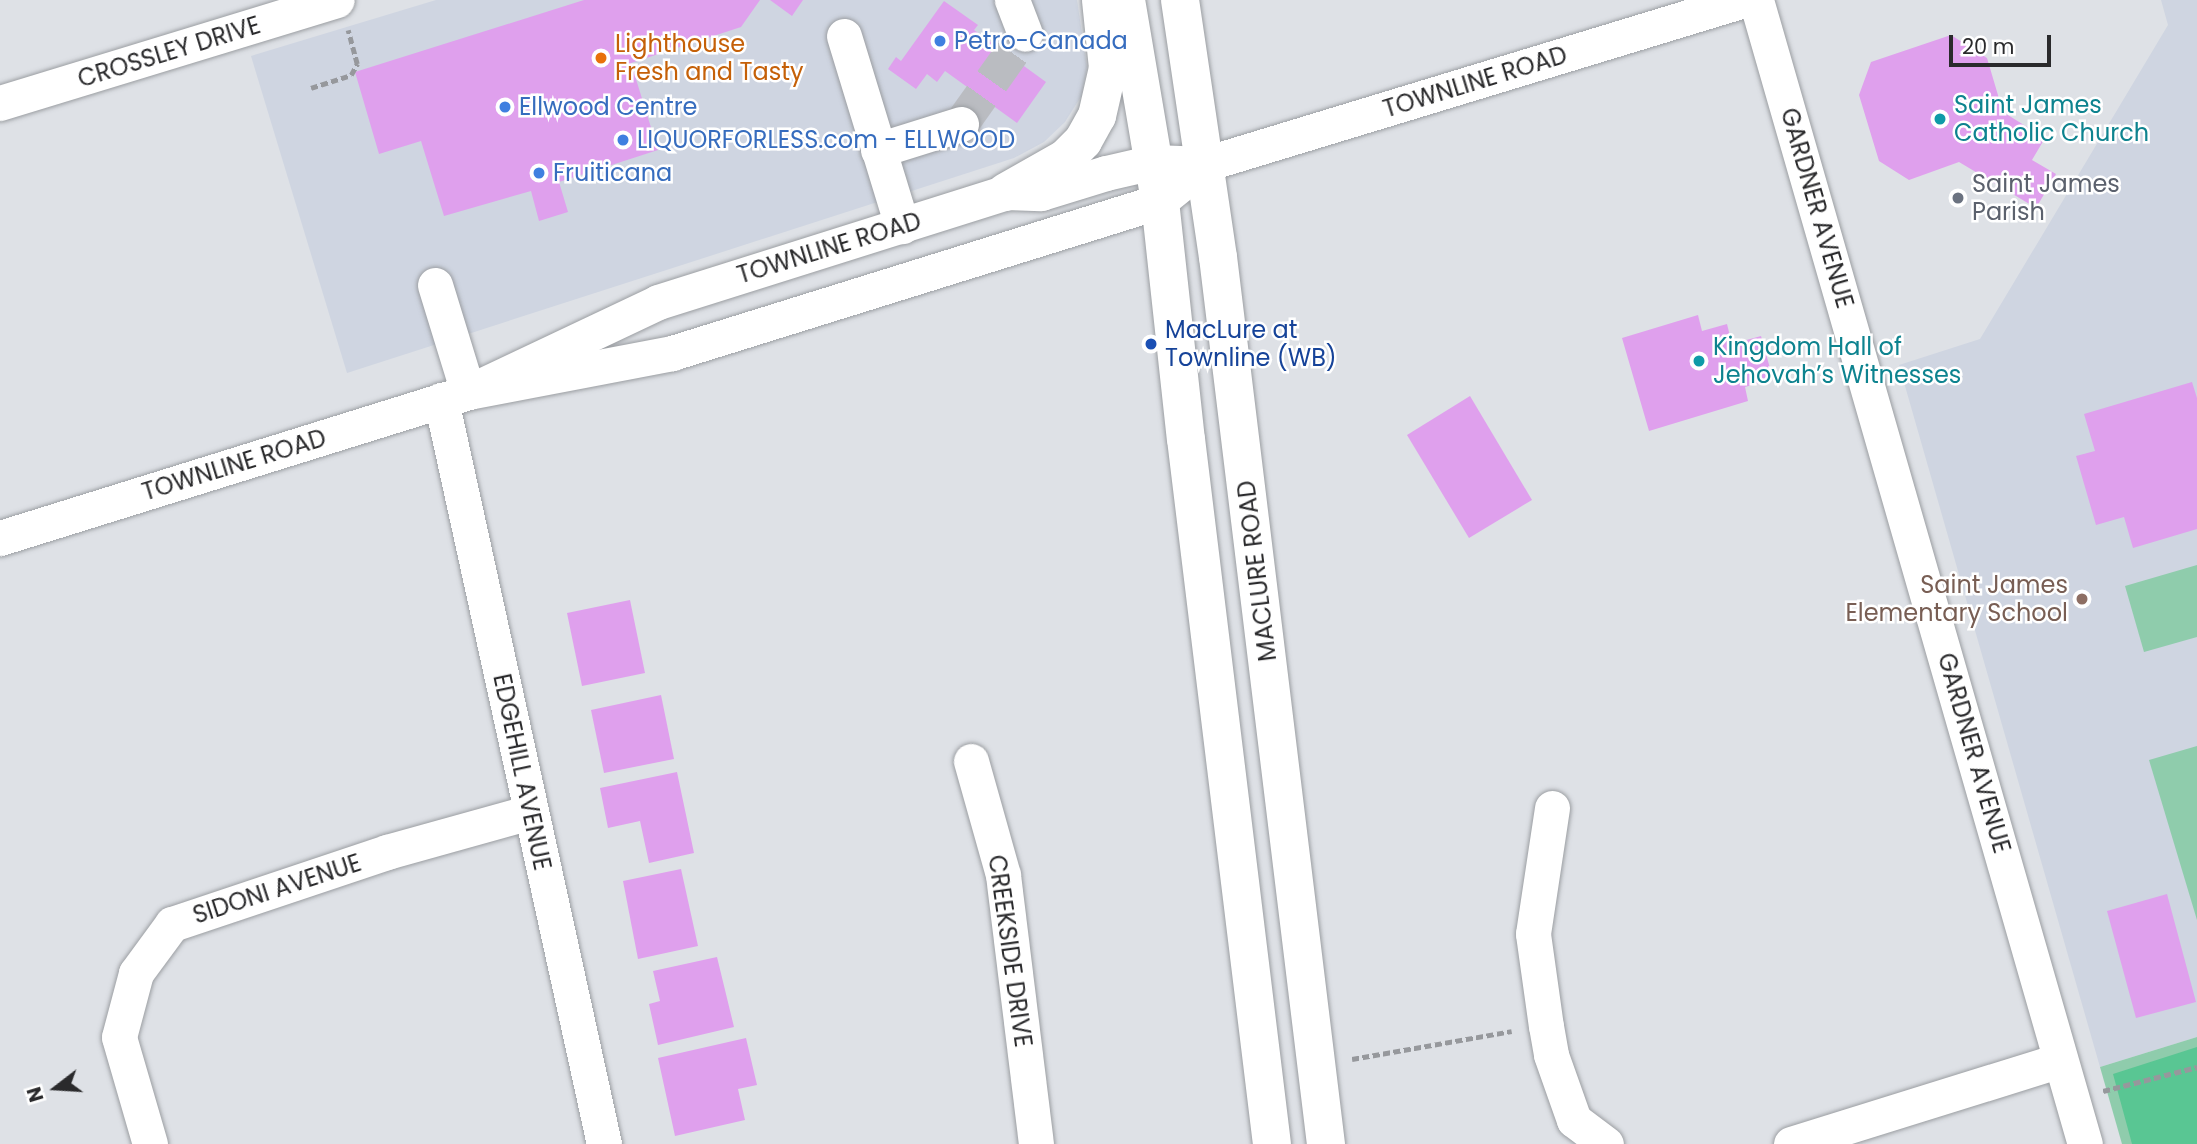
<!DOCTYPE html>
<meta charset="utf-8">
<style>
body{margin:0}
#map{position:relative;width:2197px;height:1144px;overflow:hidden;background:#dee1e6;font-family:Poppins,sans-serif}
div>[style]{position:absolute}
.built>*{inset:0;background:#cfd5e1}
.green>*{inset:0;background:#8fccac}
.forest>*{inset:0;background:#59c693}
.building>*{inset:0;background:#dfa0ed}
.minor-tunnel>*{height:35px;margin-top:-17.5px;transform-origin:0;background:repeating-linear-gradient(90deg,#babcc1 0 35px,transparent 0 53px)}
.path>*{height:4.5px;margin-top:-2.25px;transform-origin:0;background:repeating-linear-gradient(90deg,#96989c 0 7px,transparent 0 10.5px)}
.roads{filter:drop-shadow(0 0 2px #9b9ea2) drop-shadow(0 0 2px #9b9ea2)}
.minor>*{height:35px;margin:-17.5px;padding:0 17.5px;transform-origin:17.5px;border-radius:17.5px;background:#fff}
.major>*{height:38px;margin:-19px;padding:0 19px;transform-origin:19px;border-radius:19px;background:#fff}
.dots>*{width:19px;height:19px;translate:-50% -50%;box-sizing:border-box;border:4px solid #fff;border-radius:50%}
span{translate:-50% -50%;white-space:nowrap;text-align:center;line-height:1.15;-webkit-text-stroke:5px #fff;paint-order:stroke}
.shop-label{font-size:24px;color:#366cbe}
.left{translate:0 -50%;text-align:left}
.food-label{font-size:24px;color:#c56008}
.street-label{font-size:24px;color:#2a2a2c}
.culture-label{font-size:24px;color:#0d838f}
.worship-label{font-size:24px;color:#5b616d}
.transit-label{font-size:24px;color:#164399}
.education-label{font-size:24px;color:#785e54}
.right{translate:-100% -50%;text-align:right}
.north{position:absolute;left:21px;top:1053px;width:70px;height:70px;-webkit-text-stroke:5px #fff;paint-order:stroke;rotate:253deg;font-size:19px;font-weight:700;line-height:28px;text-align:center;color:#2a2a2c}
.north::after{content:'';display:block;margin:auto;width:24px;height:32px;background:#2a2a2c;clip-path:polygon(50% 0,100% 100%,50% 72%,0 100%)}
.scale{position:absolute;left:1949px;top:35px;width:102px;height:32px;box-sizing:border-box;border:4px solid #2a2a2c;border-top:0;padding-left:9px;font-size:21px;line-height:24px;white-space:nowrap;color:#2a2a2c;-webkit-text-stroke:5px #fff;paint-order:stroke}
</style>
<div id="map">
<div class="built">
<div style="clip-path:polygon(436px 0,1077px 0,1087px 67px,1082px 95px,1065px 122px,1044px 142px,1014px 158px,347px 373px,251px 56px)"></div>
<div style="clip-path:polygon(2161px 0,2197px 0,2197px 1037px,2100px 1067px,1899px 365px,1980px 339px,2168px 25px)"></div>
</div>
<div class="green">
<div style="clip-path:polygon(2197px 565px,2197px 637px,2144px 652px,2125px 586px)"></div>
<div style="clip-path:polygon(2197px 746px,2197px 920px,2149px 760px)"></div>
<div style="clip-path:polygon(2197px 1037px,2197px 1144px,2122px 1144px,2100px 1067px)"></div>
</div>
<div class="forest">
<div style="clip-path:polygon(2197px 1047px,2197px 1144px,2132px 1144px,2113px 1074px)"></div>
</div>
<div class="building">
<div style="clip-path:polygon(584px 0,760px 0,741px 27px,631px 63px,658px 150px,559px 182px,568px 212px,539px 221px,531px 191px,444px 216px,421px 141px,379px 154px,355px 72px)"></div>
<div style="clip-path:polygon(770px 0,803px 0,792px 16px)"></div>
<div style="clip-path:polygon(944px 1px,978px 25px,974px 30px,1046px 82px,1017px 123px,945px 71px,937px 82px,927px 74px,916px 89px,888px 69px,896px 57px,901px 61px)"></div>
<div style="clip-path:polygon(1951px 35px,1987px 58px,2003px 112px,2045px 138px,2032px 160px,2056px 174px,2036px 208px,1959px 162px,1909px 180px,1879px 161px,1859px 95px,1871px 62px)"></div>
<div style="clip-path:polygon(1698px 315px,1702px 331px,1727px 324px,1732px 344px,1761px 336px,1773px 379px,1745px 387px,1748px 401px,1649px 431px,1622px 338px)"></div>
<div style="clip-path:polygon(2192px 382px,2197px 398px,2197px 529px,2133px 548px,2124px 517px,2096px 525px,2076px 456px,2095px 451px,2084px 414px)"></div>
<div style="clip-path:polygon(1470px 396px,1532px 500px,1469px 538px,1407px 435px)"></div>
<div style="clip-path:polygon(630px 600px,645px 673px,582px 686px,567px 613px)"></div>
<div style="clip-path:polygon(661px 695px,674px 759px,604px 773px,591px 710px)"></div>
<div style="clip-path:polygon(677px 772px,694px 853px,649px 863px,640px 821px,608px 828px,600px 788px)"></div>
<div style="clip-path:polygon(681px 869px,698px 946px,638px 959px,623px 881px)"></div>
<div style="clip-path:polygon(2167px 894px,2196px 1002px,2136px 1018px,2107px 911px)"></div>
<div style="clip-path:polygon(717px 957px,734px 1027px,658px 1045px,649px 1004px,660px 1001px,653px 971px)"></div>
<div style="clip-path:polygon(746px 1038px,757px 1085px,738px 1089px,745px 1120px,675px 1136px,658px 1058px)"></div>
</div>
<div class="minor-tunnel">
<div style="left:961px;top:124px;width:110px;rotate:-54.6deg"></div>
</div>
<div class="path">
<div style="left:311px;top:88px;width:42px;rotate:-18deg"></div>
<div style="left:351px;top:75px;width:13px;rotate:-61deg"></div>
<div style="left:357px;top:64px;width:35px;rotate:-105deg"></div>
<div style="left:1352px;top:1059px;width:162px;rotate:-9.9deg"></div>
<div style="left:2103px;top:1091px;width:97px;rotate:-14.3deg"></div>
</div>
<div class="roads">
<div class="minor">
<div style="left:1012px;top:0;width:36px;rotate:69deg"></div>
<div style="left:1756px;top:0;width:1190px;rotate:73.96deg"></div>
<div style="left:844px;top:36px;width:199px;rotate:73deg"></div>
<div style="left:0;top:103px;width:352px;rotate:-17deg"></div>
<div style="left:878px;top:150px;width:87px;rotate:-17.4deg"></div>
<div style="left:435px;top:285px;width:112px;rotate:72.9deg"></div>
<div style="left:468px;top:392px;width:210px;rotate:-25.3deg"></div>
<div style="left:658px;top:302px;width:365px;rotate:-17.5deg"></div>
<div style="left:1006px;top:192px;width:35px;rotate:2deg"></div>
<div style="left:1041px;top:193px;width:68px;rotate:-17.1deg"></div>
<div style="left:1106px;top:173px;width:49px;rotate:-12.9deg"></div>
<div style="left:1154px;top:162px;width:51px;rotate:2.2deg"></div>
<div style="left:1205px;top:164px;width:563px;rotate:-16.92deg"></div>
<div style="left:441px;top:400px;width:762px;rotate:77.64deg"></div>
<div style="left:0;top:538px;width:490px;rotate:-17.3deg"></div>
<div style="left:468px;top:392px;width:208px;rotate:-10.8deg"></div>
<div style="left:672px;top:353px;width:511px;rotate:-17.3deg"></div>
<div style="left:1160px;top:201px;width:27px;rotate:-39deg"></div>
<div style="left:971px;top:761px;width:118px;rotate:74.3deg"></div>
<div style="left:1003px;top:875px;width:271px;rotate:83deg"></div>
<div style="left:1552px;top:808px;width:127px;rotate:98.6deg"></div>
<div style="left:1533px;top:934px;width:93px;rotate:82deg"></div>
<div style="left:1546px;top:1026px;width:29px;rotate:80deg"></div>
<div style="left:1551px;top:1055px;width:69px;rotate:70.5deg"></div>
<div style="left:1574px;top:1120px;width:40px;rotate:37deg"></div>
<div style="left:150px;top:1144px;width:111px;rotate:-106.2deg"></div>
<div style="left:119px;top:1037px;width:66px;rotate:-75.1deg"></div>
<div style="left:136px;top:973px;width:61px;rotate:-53.7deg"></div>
<div style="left:172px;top:924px;width:227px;rotate:-18.5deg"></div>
<div style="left:387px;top:852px;width:148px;rotate:-15.6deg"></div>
<div style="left:1791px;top:1144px;width:282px;rotate:-17.3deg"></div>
</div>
<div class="major">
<div style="left:1126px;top:0;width:204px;rotate:80.4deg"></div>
<div style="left:1160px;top:201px;width:239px;rotate:83.8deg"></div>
<div style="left:1186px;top:439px;width:710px;rotate:83.05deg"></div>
<div style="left:1180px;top:0;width:260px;rotate:81.6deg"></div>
<div style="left:1218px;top:257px;width:894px;rotate:83.06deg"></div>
<div style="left:1006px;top:192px;width:69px;rotate:-29.5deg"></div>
<div style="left:1066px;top:158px;width:24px;rotate:-45deg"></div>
<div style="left:1083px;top:141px;width:29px;rotate:-61deg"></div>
<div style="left:1097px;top:116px;width:49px;rotate:-77.1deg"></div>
<div style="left:1108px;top:68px;width:68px;rotate:-95.9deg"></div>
</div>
</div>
<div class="dots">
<div style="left:940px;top:41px;background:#3f7fe0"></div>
<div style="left:601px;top:58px;background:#e8710a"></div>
<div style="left:505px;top:107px;background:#3f7fe0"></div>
<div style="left:1940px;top:119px;background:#0f9aa8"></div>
<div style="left:623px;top:140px;background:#3f7fe0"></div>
<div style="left:539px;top:173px;background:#3f7fe0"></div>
<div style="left:1958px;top:198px;background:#6b7280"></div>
<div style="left:1151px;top:344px;background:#1a4fb4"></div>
<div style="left:1699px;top:361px;background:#0f9aa8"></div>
<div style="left:2082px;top:599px;background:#8d6e63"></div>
</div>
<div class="shop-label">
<span class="left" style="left:954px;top:41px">Petro-Canada</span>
<span class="left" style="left:519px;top:107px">Ellwood Centre</span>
<span class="left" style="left:637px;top:140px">LIQUORFORLESS.com - ELLWOOD</span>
<span class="left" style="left:553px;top:173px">Fruiticana</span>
</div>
<div class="food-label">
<span class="left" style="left:615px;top:58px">Lighthouse<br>Fresh and Tasty</span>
</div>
<div class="street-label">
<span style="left:169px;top:52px;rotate:-17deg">CROSSLEY DRIVE</span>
<span style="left:1475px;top:82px;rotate:-17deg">TOWNLINE ROAD</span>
<span style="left:1817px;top:208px;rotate:74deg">GARDNER AVENUE</span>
<span style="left:829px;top:248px;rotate:-17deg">TOWNLINE ROAD</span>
<span style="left:234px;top:465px;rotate:-17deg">TOWNLINE ROAD</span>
<span style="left:1257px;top:571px;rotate:-97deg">MACLURE ROAD</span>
<span style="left:1974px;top:753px;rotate:74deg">GARDNER AVENUE</span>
<span style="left:522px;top:772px;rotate:78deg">EDGEHILL AVENUE</span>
<span style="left:277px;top:889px;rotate:-18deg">SIDONI AVENUE</span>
<span style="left:1010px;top:951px;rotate:82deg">CREEKSIDE DRIVE</span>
</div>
<div class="culture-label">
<span class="left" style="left:1954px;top:119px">Saint James<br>Catholic Church</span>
<span class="left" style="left:1713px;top:361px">Kingdom Hall of<br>Jehovah’s Witnesses</span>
</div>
<div class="worship-label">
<span class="left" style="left:1972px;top:198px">Saint James<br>Parish</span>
</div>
<div class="transit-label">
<span class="left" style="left:1165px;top:344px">MacLure at<br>Townline (WB)</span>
</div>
<div class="education-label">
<span class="right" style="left:2068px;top:599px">Saint James<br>Elementary School</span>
</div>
<div class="north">N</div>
<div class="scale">20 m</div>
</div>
